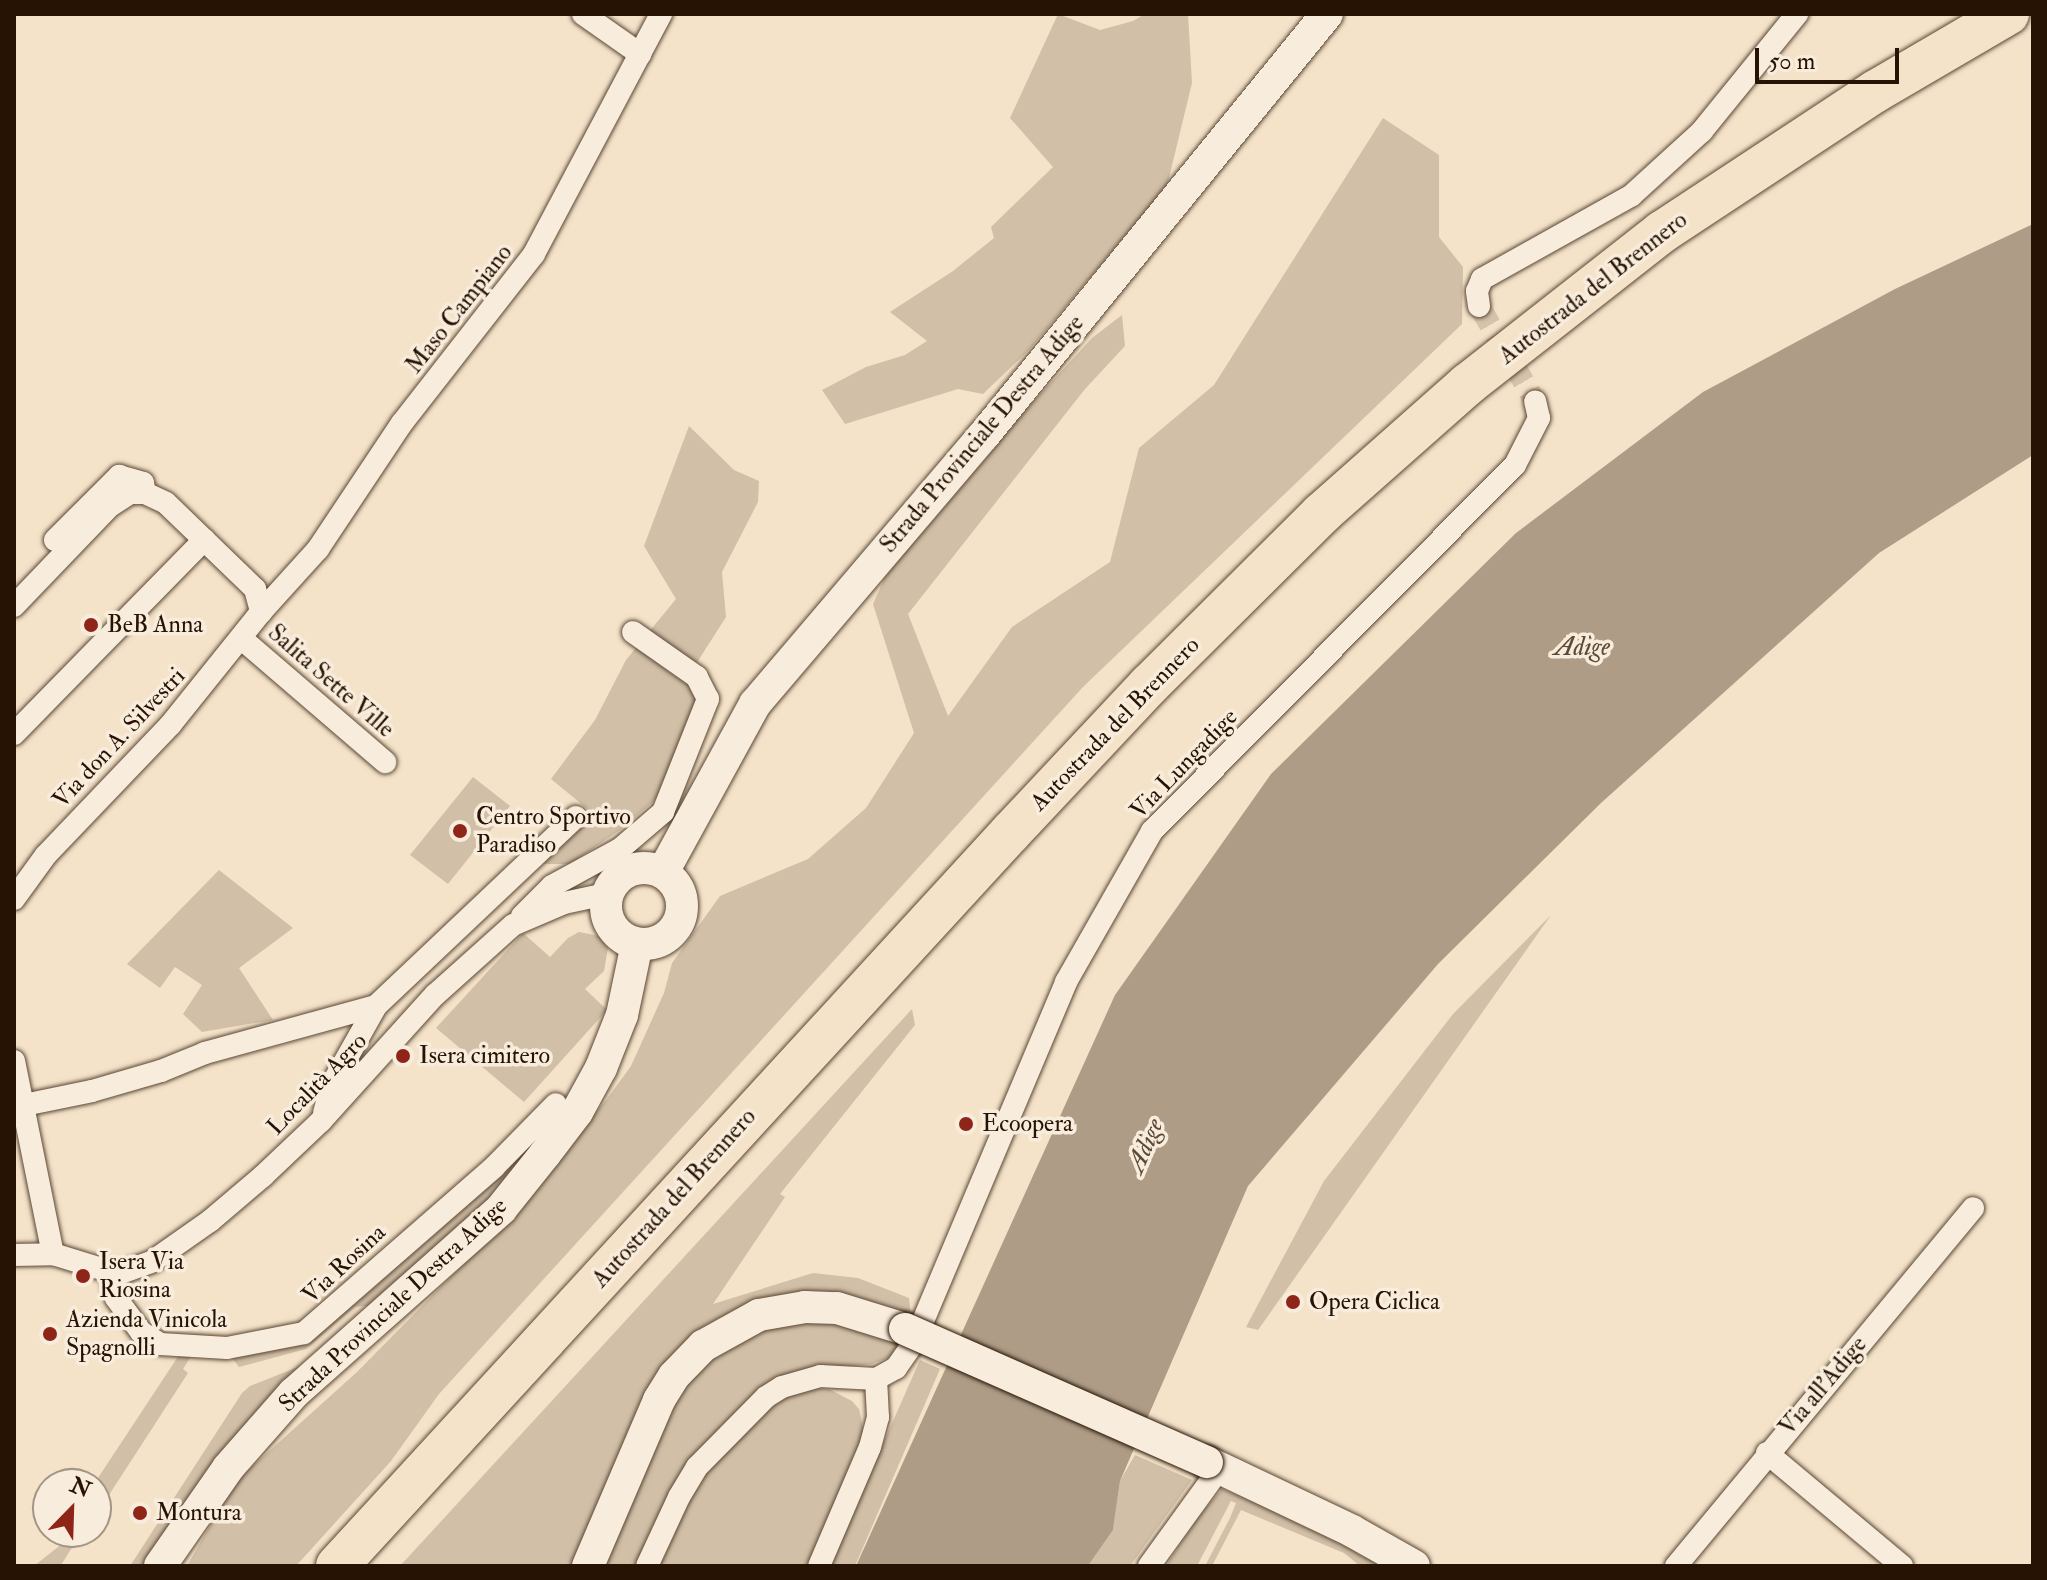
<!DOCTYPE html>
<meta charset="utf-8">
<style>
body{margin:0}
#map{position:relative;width:2047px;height:1580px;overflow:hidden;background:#f4e2c9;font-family:"IM FELL Double Pica",serif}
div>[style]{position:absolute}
.green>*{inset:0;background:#d1bfa7}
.water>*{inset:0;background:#ae9c86}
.street-tunnel>*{height:22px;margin-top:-11px;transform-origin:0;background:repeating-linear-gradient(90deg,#d5c3ab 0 22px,transparent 0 33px)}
.roads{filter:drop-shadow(0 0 2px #5a4734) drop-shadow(0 0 2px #5a4734)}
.street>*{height:22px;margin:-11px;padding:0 11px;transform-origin:11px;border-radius:11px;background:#f8ecdc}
.secondary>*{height:32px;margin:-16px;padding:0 16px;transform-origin:16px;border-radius:16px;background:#f8ecdc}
.secondary>.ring{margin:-16px;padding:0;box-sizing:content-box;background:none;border:32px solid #f8ecdc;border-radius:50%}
.highway>*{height:42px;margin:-21px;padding:0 21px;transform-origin:21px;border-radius:21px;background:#f4e2c9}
.bridges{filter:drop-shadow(0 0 2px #261303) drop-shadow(0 0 2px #261303)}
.secondary-bridge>*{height:32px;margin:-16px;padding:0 16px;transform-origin:16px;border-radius:16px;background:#f8ecdc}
.dots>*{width:22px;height:22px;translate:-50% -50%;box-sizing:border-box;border:4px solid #f8ecdc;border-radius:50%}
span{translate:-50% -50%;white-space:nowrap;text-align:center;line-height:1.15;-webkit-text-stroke:7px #f8ecdc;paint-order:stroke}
.street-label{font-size:24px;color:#261303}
.poi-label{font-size:24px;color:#261303}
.left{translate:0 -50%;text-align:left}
.water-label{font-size:26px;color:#5c4a37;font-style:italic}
.frame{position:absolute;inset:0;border:16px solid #261303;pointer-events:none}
.north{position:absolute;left:32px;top:1468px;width:80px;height:80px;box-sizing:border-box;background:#f8ecdc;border:2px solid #a49585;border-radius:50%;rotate:23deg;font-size:22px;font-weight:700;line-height:32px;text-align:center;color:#261303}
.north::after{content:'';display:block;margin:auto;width:28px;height:36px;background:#8f2418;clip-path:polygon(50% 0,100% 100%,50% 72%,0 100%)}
.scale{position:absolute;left:1755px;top:48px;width:144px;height:36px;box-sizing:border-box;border:4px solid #261303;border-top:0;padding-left:10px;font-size:24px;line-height:28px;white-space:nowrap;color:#261303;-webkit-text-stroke:6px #f8ecdc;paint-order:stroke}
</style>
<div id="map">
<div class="green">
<div style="clip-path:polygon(1058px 14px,1100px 30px,1133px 21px,1145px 14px,1188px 14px,1192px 83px,1167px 186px,1028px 351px,983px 394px,958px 389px,845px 424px,822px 390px,866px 367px,905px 355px,927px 341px,890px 312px,953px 271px,994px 238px,991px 227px,1053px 167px,1010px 118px)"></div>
<div style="clip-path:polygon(1383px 118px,1439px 155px,1439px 237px,1463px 267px,1462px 324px,1083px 687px,439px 1394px,391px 1461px,296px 1566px,187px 1566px,235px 1482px,357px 1372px,498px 1229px,607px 1099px,631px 1066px,664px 993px,672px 963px,720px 896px,808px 859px,866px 808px,914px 733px,873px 604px,897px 550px,1092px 338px,1122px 315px,1125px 346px,1085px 389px,908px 614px,948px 716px,1012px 627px,1110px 562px,1139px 448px,1214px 385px)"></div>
<div style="clip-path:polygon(689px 426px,734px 470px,759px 481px,758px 502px,722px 572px,726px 617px,696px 664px,716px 703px,672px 785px,620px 830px,570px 864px,542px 864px,590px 811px,551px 779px,595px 720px,626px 660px,676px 599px,644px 546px)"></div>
<div style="clip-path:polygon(473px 777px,510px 806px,448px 884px,410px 855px)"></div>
<div style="clip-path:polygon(219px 870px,293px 928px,239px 968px,273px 1020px,202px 1032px,183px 1014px,202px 985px,175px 967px,160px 988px,127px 964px)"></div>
<div style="clip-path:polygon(1551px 915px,1258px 1330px,1246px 1327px,1324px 1181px,1453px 1014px)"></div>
<div style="clip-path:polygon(579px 932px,599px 936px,608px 948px,604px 971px,585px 989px,607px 1010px,524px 1102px,436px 1028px,523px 933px,550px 957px,568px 938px)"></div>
<div style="clip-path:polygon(912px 1009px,915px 1025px,780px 1194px,785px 1197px,713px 1304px,813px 1273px,858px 1278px,909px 1298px,911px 1316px,874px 1303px,700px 1334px,580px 1566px,400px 1566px)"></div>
<div style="clip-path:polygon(518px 1148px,530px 1157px,501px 1192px,375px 1305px,355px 1307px,306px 1349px,239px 1367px,232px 1358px,296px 1346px)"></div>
<div style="clip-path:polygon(828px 1320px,906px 1342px,892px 1356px,872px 1364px,797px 1371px,756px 1394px,638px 1566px,604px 1566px,666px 1408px,711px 1354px,757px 1327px)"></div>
<div style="clip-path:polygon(181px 1352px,193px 1353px,183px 1369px,188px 1373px,96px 1515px,94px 1484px)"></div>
<div style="clip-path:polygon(920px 1360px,940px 1369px,855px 1566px,829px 1566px)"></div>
<div style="clip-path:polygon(300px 1366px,303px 1369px,147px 1566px,130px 1566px,242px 1393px,250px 1386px)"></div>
<div style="clip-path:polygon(804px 1387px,829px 1389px,852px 1401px,859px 1409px,863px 1428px,863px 1441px,808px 1566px,657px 1566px,695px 1485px,771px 1405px)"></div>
<div style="clip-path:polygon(1135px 1455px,1192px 1480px,1130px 1566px,1088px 1566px,1113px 1530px,1120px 1481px)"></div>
<div style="clip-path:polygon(1222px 1489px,1254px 1502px,1388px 1566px,1360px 1566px,1344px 1553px,1241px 1510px,1212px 1566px,1205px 1566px,1230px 1518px,1236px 1503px,1231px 1501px,1197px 1566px,1166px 1566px,1198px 1517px)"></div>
<div style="clip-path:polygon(62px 1532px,82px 1532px,61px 1565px,34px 1566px,63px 1543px,58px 1538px)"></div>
</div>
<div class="water">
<div style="clip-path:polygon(2033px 224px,2033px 455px,1879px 553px,1601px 803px,1438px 964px,1248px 1186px,1120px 1481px,1113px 1530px,1088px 1566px,856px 1566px,1115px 995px,1271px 774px,1516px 533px,1703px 392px,1895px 289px)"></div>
</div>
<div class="street-tunnel">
<div style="left:1479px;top:306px;width:110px;rotate:59.5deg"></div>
</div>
<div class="roads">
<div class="street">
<div style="left:583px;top:14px;width:70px;rotate:35.1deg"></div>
<div style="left:1479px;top:306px;width:15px;rotate:-98deg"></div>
<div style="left:1477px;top:291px;width:13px;rotate:-67deg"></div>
<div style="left:1482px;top:279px;width:172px;rotate:-29.2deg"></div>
<div style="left:1632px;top:195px;width:95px;rotate:-42.4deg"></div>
<div style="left:1702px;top:131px;width:151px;rotate:-50.9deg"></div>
<div style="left:55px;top:540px;width:91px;rotate:-45deg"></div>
<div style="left:119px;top:476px;width:25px;rotate:16deg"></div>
<div style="left:143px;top:483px;width:10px;rotate:79deg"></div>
<div style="left:14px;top:606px;width:139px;rotate:-46.2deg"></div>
<div style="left:110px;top:506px;width:24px;rotate:-33deg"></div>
<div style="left:130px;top:493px;width:15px"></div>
<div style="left:145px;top:493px;width:23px;rotate:25deg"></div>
<div style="left:166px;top:503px;width:124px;rotate:44deg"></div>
<div style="left:255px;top:589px;width:24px;rotate:75deg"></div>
<div style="left:242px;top:639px;width:189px;rotate:40.7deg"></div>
<div style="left:14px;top:734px;width:272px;rotate:-45.6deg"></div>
<div style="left:14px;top:899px;width:54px;rotate:-54deg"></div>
<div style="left:46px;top:855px;width:181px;rotate:-46.3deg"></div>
<div style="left:171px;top:724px;width:144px;rotate:-51.2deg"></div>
<div style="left:261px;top:612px;width:85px;rotate:-47.9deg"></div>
<div style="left:318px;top:549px;width:151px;rotate:-56.3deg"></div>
<div style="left:402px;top:423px;width:214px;rotate:-52deg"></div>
<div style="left:534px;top:254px;width:272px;rotate:-62.1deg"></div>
<div style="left:522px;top:916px;width:42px;rotate:-45deg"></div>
<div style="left:552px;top:886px;width:77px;rotate:-28.6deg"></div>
<div style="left:620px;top:849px;width:57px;rotate:-40.7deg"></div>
<div style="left:663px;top:812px;width:122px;rotate:-68.3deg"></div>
<div style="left:708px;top:699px;width:25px;rotate:-117deg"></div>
<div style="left:697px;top:677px;width:78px;rotate:-144.9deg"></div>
<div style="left:14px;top:1061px;width:197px;rotate:78.6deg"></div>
<div style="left:24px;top:1105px;width:69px;rotate:-11.6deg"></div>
<div style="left:92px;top:1091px;width:72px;rotate:-16.2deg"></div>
<div style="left:161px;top:1071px;width:48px;rotate:-22.2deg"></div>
<div style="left:205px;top:1053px;width:177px;rotate:-15.4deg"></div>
<div style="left:324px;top:1113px;width:28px;rotate:-75deg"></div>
<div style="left:331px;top:1086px;width:92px;rotate:-60.6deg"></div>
<div style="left:376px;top:1006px;width:275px;rotate:-43.4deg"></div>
<div style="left:14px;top:1255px;width:39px;rotate:-1deg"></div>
<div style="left:53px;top:1254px;width:68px;rotate:17.1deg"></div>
<div style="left:118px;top:1274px;width:37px;rotate:-20deg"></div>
<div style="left:153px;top:1261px;width:70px;rotate:-35.1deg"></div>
<div style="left:210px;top:1221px;width:70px;rotate:-40.3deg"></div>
<div style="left:263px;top:1176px;width:80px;rotate:-43.5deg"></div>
<div style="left:321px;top:1121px;width:170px;rotate:-47.9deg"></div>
<div style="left:435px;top:995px;width:105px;rotate:-41.9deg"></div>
<div style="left:513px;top:925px;width:56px;rotate:-23.3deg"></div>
<div style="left:564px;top:903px;width:43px;rotate:-12.1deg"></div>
<div style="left:118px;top:1274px;width:12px;rotate:114deg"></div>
<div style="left:113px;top:1285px;width:13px;rotate:77deg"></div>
<div style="left:116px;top:1298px;width:42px;rotate:53.7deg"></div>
<div style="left:141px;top:1332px;width:22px;rotate:32deg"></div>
<div style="left:160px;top:1344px;width:67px;rotate:3.4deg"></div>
<div style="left:227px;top:1348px;width:78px;rotate:-11deg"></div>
<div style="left:304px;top:1333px;width:252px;rotate:-41.1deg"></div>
<div style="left:494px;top:1167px;width:88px;rotate:-45.5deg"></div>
<div style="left:923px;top:1321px;width:368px;rotate:-67.1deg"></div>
<div style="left:1066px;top:982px;width:174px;rotate:-60.3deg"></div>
<div style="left:1152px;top:831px;width:515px;rotate:-45.24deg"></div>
<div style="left:1515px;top:465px;width:53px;rotate:-62.9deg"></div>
<div style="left:1539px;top:418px;width:17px;rotate:-103deg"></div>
<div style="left:1767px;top:1453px;width:176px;rotate:39.9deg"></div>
<div style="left:647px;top:1566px;width:76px;rotate:-65.1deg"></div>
<div style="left:679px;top:1497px;width:35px;rotate:-59deg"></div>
<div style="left:697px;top:1467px;width:98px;rotate:-45.4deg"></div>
<div style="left:766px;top:1397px;width:19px;rotate:-32deg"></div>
<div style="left:782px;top:1387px;width:40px;rotate:-16deg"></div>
<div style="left:820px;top:1376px;width:56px;rotate:3.1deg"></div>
<div style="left:876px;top:1379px;width:23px;rotate:-29deg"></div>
<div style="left:896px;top:1368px;width:29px;rotate:-55deg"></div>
<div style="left:819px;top:1566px;width:129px;rotate:-66.8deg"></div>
<div style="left:870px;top:1447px;width:31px;rotate:-75deg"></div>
<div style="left:878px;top:1417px;width:38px;rotate:-93deg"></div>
<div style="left:1149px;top:1566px;width:121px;rotate:-54.1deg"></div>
<div style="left:1676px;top:1566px;width:465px;rotate:-50.3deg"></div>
</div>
<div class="secondary">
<div class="ring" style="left:606px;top:868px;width:44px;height:44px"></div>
<div style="left:663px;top:872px;width:192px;rotate:-61.3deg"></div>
<div style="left:755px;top:704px;width:353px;rotate:-49.6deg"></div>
<div style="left:984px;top:435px;width:543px;rotate:-50.83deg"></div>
<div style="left:1207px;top:1462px;width:161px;rotate:25.4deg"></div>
<div style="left:1352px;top:1531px;width:71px;rotate:29.4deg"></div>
<div style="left:160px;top:1566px;width:119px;rotate:-55.2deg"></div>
<div style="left:228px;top:1468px;width:100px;rotate:-48.7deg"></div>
<div style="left:294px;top:1393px;width:277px;rotate:-41.6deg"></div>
<div style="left:501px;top:1209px;width:70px;rotate:-51.3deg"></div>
<div style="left:545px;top:1154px;width:53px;rotate:-52.7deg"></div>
<div style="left:577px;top:1112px;width:50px;rotate:-61.4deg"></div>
<div style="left:601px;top:1068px;width:57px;rotate:-68.4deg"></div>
<div style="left:622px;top:1015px;width:73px;rotate:-78.1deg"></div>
<div style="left:588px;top:1566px;width:181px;rotate:-66.8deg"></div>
<div style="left:659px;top:1400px;width:28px;rotate:-58deg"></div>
<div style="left:674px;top:1376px;width:42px;rotate:-46deg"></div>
<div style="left:703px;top:1346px;width:64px;rotate:-29deg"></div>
<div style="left:759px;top:1315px;width:47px;rotate:-9.9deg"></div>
<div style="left:805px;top:1307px;width:32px;rotate:2deg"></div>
<div style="left:837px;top:1308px;width:71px;rotate:17.2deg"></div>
</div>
<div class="highway">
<div style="left:337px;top:1566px;width:997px;rotate:-47.44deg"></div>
<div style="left:1011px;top:832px;width:202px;rotate:-46.8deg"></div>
<div style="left:1149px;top:685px;width:243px;rotate:-44.8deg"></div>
<div style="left:1321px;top:514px;width:196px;rotate:-41.5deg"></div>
<div style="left:1468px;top:384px;width:246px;rotate:-38.1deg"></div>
<div style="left:1662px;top:232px;width:256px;rotate:-33.4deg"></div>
<div style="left:1876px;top:91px;width:153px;rotate:-30.3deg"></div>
</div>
</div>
<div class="bridges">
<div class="secondary-bridge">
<div style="left:905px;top:1329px;width:330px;rotate:23.8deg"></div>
</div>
</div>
<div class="dots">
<div style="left:91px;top:625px;background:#8f2418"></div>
<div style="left:460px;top:831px;background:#8f2418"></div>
<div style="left:403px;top:1056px;background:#8f2418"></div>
<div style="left:966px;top:1124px;background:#8f2418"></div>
<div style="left:83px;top:1276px;background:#8f2418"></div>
<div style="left:1293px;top:1302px;background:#8f2418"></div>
<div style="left:50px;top:1334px;background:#8f2418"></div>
<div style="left:140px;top:1513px;background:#8f2418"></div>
</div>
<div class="street-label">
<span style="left:1593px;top:288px;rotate:-38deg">Autostrada del Brennero</span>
<span style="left:459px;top:309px;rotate:-52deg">Maso Campiano</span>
<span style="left:982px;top:434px;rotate:-50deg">Strada Provinciale Destra Adige</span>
<span style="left:331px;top:681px;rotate:41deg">Salita Sette Ville</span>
<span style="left:1115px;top:724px;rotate:-46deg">Autostrada del Brennero</span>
<span style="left:119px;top:738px;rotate:-47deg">Via don A. Silvestri</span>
<span style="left:1184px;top:764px;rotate:-46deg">Via Lungadige</span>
<span style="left:317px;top:1084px;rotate:-46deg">Località Agro</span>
<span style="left:674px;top:1198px;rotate:-48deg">Autostrada del Brennero</span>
<span style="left:344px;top:1264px;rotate:-43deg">Via Rosina</span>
<span style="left:393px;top:1305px;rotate:-43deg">Strada Provinciale Destra Adige</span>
<span style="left:1823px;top:1386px;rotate:-50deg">Via all'Adige</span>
</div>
<div class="poi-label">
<span class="left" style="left:107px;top:625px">BeB Anna</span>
<span class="left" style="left:476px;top:831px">Centro Sportivo<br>Paradiso</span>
<span class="left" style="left:419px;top:1056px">Isera cimitero</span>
<span class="left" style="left:982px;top:1124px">Ecoopera</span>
<span class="left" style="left:99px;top:1276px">Isera Via<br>Riosina</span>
<span class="left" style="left:1309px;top:1302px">Opera Ciclica</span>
<span class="left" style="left:66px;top:1334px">Azienda Vinicola<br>Spagnolli</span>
<span class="left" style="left:156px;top:1513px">Montura</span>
</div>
<div class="water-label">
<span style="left:1582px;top:648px">Adige</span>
<span style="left:1146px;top:1146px;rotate:-67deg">Adige</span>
</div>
<div class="frame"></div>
<div class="north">N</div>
<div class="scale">50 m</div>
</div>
